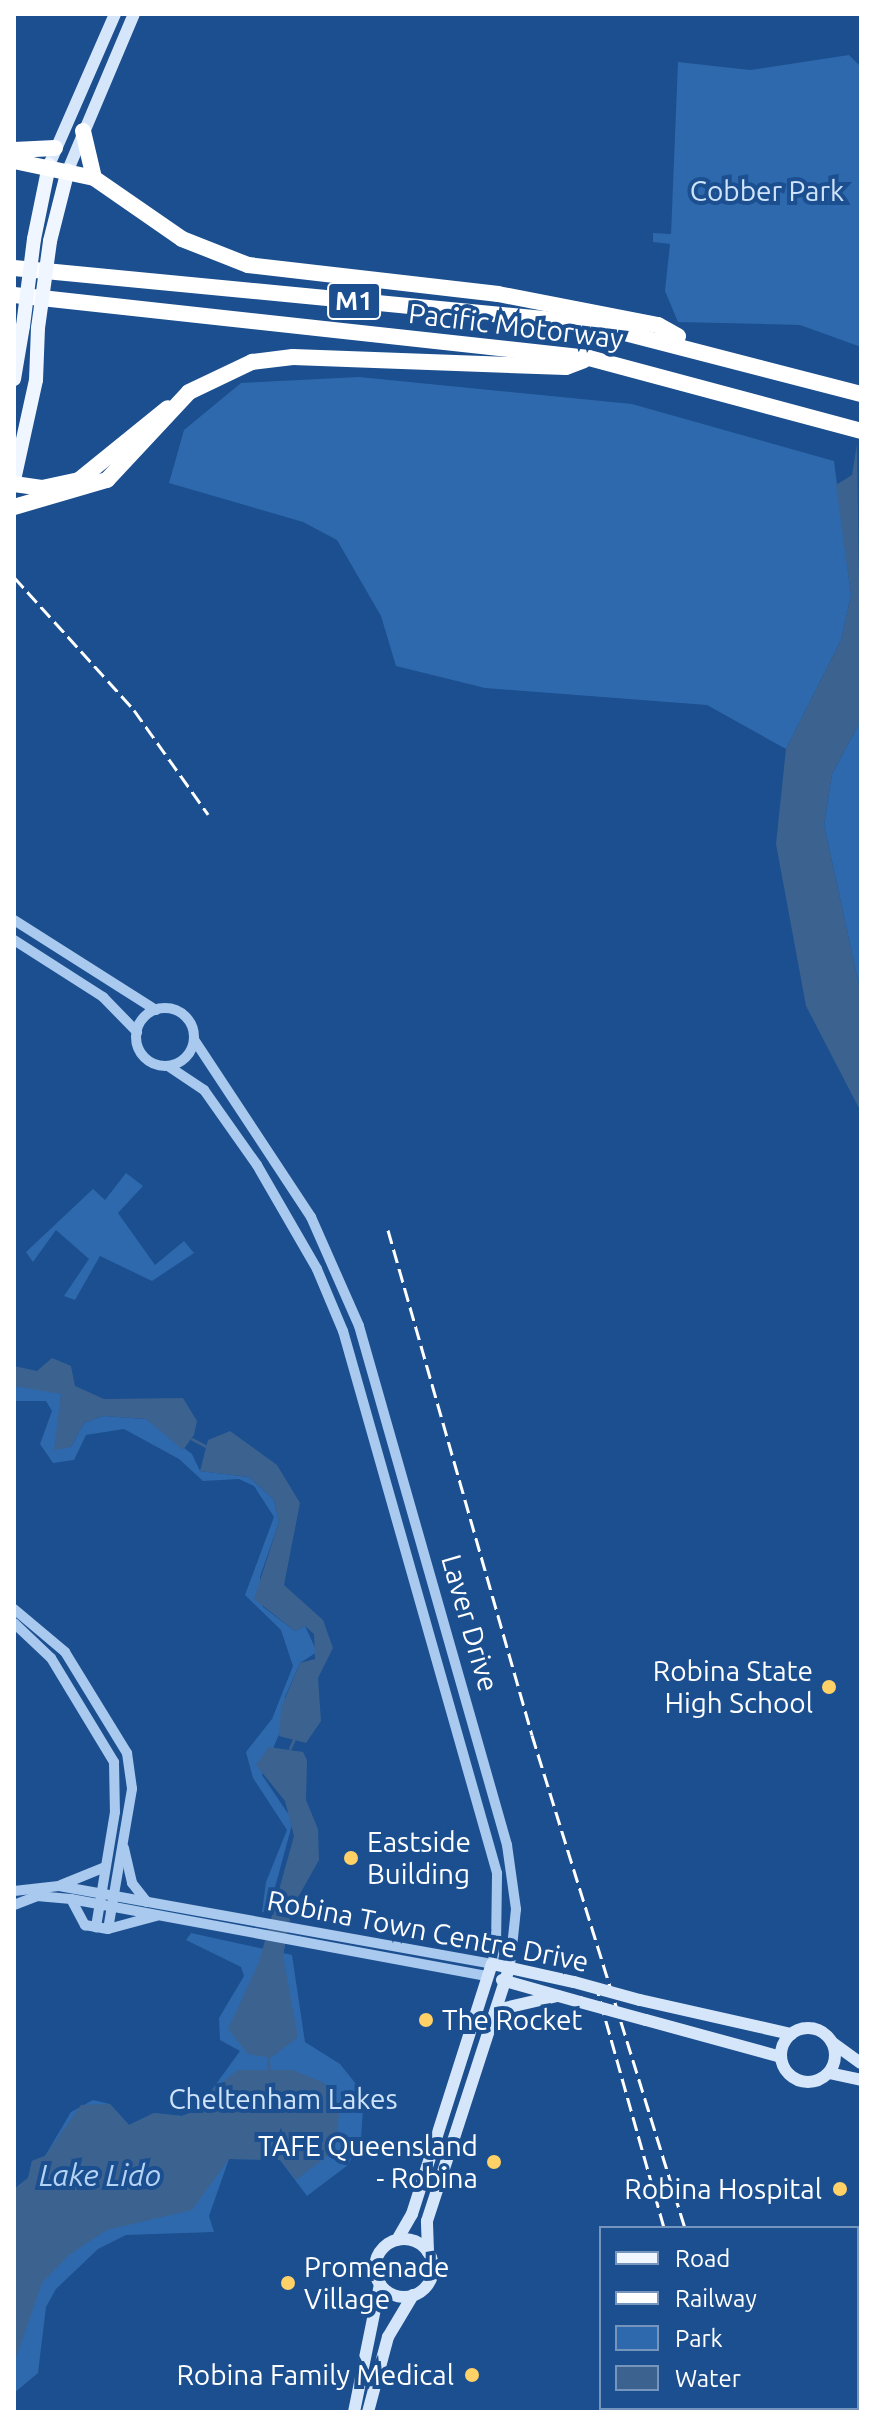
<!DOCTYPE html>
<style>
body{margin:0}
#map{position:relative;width:875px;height:2426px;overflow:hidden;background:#1b4f8f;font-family:Ubuntu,sans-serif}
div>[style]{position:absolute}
.green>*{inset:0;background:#2e69ad}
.water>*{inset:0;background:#3c6290}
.stream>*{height:3px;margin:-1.5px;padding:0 1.5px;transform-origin:1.5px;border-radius:1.5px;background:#3c6290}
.tertiary>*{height:10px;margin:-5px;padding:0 5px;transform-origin:5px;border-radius:5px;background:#a9c9ee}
.tertiary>.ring{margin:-5px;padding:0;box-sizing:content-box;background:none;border:10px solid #a9c9ee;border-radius:50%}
.secondary>*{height:12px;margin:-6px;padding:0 6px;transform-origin:6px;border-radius:6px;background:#d6e6fa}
.secondary>.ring{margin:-6px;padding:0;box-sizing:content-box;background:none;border:12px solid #d6e6fa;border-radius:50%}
.primary>*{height:14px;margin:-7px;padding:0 7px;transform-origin:7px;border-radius:7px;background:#f0f6ff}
.motorway>*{height:16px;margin:-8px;padding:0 8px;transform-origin:8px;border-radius:8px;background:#fff}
.rail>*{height:3px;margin-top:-1.5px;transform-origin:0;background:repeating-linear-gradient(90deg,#fff 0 14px,transparent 0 20px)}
.secondary-bridge>*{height:12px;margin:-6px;padding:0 6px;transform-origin:6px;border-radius:6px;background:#d6e6fa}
.primary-bridge>*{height:14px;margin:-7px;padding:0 7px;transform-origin:7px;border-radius:7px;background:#f0f6ff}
.dots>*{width:22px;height:22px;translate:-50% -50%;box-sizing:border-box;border:4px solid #1b4f8f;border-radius:50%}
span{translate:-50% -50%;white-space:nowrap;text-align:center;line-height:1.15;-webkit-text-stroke:8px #1b4f8f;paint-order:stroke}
.shield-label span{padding:2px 6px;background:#1b4f8f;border:2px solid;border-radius:6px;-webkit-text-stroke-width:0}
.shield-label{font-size:26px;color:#fff;font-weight:700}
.park-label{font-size:28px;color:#cfe3fa}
.street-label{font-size:28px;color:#fff}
.poi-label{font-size:28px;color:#fff}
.right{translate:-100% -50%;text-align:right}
.left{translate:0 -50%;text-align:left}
.water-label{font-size:30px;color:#b5d3f5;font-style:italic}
.frame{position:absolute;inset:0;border:16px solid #fff;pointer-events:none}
.legend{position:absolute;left:599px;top:2226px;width:260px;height:184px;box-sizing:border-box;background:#1b4f8f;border:2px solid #7695bc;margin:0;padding:10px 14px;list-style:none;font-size:24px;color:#fff}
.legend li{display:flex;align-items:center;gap:16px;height:40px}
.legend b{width:40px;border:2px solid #7695bc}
</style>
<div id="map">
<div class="green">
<div style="clip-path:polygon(849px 55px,861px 67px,861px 347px,800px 325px,678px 322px,665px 291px,670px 244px,653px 242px,653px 233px,671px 234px,678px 62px,750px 70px)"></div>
<div style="clip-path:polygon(359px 377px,632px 404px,834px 461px,851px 595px,841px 640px,786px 749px,707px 705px,485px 688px,396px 666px,381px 616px,337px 540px,303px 522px,169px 483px,184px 430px,241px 383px)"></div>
<div style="clip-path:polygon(861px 720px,861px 994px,824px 825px,832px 774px)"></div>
<div style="clip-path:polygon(126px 1173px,143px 1186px,118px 1213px,155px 1265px,184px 1241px,194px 1253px,152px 1281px,100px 1256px,75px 1300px,64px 1296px,89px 1259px,56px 1230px,33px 1262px,26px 1252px,93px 1189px,105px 1200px)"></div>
<div style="clip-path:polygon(29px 1384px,61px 1394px,58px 1428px,71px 1447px,84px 1423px,103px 1416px,146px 1419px,192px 1454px,200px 1471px,249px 1477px,274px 1500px,279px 1522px,260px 1577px,263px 1607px,295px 1631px,305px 1626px,317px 1652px,300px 1663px,285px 1697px,282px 1727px,262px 1775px,293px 1821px,268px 1913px,262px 1912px,266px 1882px,287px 1830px,253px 1778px,246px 1752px,272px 1719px,293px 1666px,281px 1630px,245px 1595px,274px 1517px,254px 1486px,239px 1479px,203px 1481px,179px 1459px,124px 1429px,86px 1435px,74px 1460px,53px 1463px,40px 1444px,52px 1411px,46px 1401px,14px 1401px,14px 1386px)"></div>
<div style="clip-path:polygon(191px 1933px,292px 1955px,305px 2042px,340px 2064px,364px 2094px,361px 2139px,348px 2165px,307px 2196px,280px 2160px,229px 2159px,209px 2216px,214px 2232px,126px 2235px,98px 2249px,56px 2289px,46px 2307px,38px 2373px,14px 2393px,14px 2189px,28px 2178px,32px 2161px,45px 2156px,71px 2112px,93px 2100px,110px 2104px,129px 2125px,154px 2113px,182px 2116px,213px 2104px,211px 2091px,240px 2051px,220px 2040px,219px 2018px,244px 1976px,241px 1967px,186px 1940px)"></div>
</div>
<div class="water">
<div style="clip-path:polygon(857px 444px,861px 720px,832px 774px,824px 825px,861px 994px,861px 1112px,806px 1006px,776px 844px,786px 749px,841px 640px,851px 595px,836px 485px,852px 475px)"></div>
<div style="clip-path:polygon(52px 1358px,71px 1366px,75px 1386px,104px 1399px,183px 1398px,197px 1421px,194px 1435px,183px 1450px,146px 1419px,103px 1416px,84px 1423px,71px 1447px,54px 1450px,61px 1394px,14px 1386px,14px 1366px,37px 1371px)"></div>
<div style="clip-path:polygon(230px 1431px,277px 1465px,300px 1503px,284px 1585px,323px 1620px,333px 1648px,318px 1678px,321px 1721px,306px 1743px,279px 1736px,281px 1708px,300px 1663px,315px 1659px,314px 1634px,305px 1626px,295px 1631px,254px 1599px,279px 1522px,274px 1500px,249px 1477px,200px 1471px,208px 1440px)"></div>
<div style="clip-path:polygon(269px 1747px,303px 1752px,307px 1760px,306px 1800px,318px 1829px,319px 1860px,292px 1908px,283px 1956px,298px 2037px,271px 2058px,248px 2054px,228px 2029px,259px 1962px,294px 1836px,285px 1801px,256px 1765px)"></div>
<div style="clip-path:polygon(238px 2070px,293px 2070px,324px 2083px,340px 2107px,335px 2150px,296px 2180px,280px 2160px,229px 2159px,192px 2210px,107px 2230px,69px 2255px,42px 2283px,14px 2364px,14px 2189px,28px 2178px,32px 2161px,45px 2156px,81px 2105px,110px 2104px,129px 2125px,154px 2113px,182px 2116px,212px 2105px,211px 2091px)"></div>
</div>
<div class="stream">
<div style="left:192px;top:1439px;width:15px;rotate:28deg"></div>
<div style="left:290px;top:1748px;width:10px;rotate:-66deg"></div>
<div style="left:268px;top:2058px;width:15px;rotate:86deg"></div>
</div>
<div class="tertiary">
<div style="left:14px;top:920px;width:168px;rotate:32.4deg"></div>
<div style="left:14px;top:940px;width:106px;rotate:32.6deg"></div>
<div style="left:103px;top:997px;width:49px;rotate:45.8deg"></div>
<div class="ring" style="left:136px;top:1008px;width:48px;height:48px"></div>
<div style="left:195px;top:1041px;width:211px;rotate:56.6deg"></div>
<div style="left:311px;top:1217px;width:119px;rotate:66.2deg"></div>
<div style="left:359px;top:1326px;width:540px;rotate:74.08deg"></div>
<div style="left:507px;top:1845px;width:65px;rotate:82deg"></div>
<div style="left:516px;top:1909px;width:57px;rotate:96deg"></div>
<div style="left:14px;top:1609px;width:67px;rotate:40.1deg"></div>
<div style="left:65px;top:1652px;width:119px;rotate:58.5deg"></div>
<div style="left:127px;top:1753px;width:36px;rotate:82deg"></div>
<div style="left:132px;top:1789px;width:142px;rotate:99.7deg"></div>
<div style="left:14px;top:1623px;width:51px;rotate:43.4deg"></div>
<div style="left:51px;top:1658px;width:122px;rotate:58.8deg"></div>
<div style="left:114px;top:1762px;width:50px;rotate:88.9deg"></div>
<div style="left:115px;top:1812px;width:117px;rotate:99.4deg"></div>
<div style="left:124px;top:1848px;width:36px;rotate:77deg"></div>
<div style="left:132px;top:1883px;width:24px;rotate:52deg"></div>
<div style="left:61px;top:1885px;width:48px;rotate:-22.2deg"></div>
<div style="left:14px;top:1891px;width:45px;rotate:-6.3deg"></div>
<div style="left:59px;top:1886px;width:440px;rotate:10.2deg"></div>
<div style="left:492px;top:1964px;width:17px;rotate:-77deg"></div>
<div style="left:496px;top:1947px;width:74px;rotate:-89.2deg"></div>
<div style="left:497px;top:1873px;width:563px;rotate:-105.86deg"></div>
<div style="left:343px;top:1331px;width:67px;rotate:-112.8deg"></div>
<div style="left:317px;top:1269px;width:120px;rotate:-120deg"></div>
<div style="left:257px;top:1165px;width:92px;rotate:-125.2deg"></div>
<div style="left:204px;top:1090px;width:43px;rotate:-146.3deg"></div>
<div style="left:71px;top:1899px;width:30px;rotate:62deg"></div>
<div style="left:85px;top:1925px;width:23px;rotate:10deg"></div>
<div style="left:108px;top:1929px;width:50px;rotate:-15.2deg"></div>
<div style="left:14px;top:1905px;width:25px;rotate:-21deg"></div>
<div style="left:37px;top:1896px;width:34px;rotate:5deg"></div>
<div style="left:71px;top:1899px;width:424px;rotate:10.5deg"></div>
</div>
<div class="secondary">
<div style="left:49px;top:165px;width:165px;rotate:-66.4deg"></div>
<div style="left:68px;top:170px;width:169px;rotate:-67.1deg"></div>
<div style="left:502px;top:1980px;width:81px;rotate:15.8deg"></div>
<div style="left:640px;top:2000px;width:155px;rotate:12.7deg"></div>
<div style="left:496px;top:2010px;width:63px;rotate:-12.9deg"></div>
<div style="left:646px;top:2020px;width:140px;rotate:15.3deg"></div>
<div class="ring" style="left:781px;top:2028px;width:42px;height:42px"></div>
<div style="left:833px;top:2043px;width:34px;rotate:36deg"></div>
<div style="left:829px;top:2073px;width:33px;rotate:12deg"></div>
<div class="ring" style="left:375px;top:2239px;width:46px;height:46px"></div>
<div style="left:397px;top:2240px;width:30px;rotate:-60deg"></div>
<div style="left:412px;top:2214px;width:262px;rotate:-72.3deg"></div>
<div style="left:492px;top:1964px;width:84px;rotate:12.4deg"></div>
<div style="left:428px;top:2252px;width:31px;rotate:-92deg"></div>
<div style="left:427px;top:2221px;width:268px;rotate:-72deg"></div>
<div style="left:354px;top:2412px;width:131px;rotate:-78.5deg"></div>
<div style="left:368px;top:2412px;width:78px;rotate:-75.1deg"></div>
<div style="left:388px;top:2337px;width:49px;rotate:-59.2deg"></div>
</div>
<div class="primary">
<div style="left:34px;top:239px;width:76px;rotate:-78.5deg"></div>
<div style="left:50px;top:241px;width:73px;rotate:-75.8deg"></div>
<div style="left:14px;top:379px;width:54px;rotate:-80.4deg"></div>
<div style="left:14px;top:480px;width:102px;rotate:-77.6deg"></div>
<div style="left:36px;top:380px;width:52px;rotate:-87.8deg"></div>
</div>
<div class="motorway">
<div style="left:83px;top:131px;width:48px;rotate:76.8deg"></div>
<div style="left:14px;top:150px;width:41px;rotate:-2.8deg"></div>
<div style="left:14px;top:161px;width:82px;rotate:12deg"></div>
<div style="left:94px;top:178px;width:107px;rotate:34.7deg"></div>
<div style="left:182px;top:239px;width:71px;rotate:21.5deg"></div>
<div style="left:248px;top:265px;width:252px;rotate:6.6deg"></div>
<div style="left:498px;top:294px;width:163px;rotate:11deg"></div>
<div style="left:658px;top:325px;width:23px;rotate:29deg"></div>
<div style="left:14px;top:268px;width:575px;rotate:5.49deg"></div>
<div style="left:586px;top:323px;width:284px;rotate:14.5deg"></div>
<div style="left:14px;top:295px;width:578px;rotate:6.25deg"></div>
<div style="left:589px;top:358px;width:282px;rotate:15deg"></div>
<div style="left:14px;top:484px;width:28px;rotate:8deg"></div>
<div style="left:42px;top:488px;width:38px;rotate:-12deg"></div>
<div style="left:79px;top:480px;width:114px;rotate:-39deg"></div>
<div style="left:14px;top:507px;width:97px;rotate:-16.2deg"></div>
<div style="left:107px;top:480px;width:120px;rotate:-47deg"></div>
<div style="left:189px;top:392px;width:70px;rotate:-25.5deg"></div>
<div style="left:252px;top:362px;width:41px;rotate:-7deg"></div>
<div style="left:293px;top:357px;width:273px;rotate:2.1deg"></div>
<div style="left:566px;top:367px;width:19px;rotate:-21deg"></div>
</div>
<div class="rail">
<div style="left:14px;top:577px;width:179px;rotate:47.9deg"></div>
<div style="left:134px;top:710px;width:128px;rotate:54.6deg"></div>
<div style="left:388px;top:1230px;width:525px;rotate:74.08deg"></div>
<div style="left:532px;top:1735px;width:516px;rotate:72.76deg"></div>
<div style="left:595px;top:1982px;width:255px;rotate:74.3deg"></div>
</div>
<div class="secondary-bridge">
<div style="left:574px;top:1982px;width:68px;rotate:15.3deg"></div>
<div style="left:580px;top:2002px;width:68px;rotate:15.3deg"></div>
</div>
<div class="primary-bridge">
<div style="left:23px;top:326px;width:88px;rotate:-82.8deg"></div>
<div style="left:38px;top:328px;width:88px;rotate:-82.1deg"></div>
</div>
<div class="dots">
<div style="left:829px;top:1687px;background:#ffd166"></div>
<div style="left:351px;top:1858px;background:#ffd166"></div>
<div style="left:426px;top:2020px;background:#ffd166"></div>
<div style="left:494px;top:2162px;background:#ffd166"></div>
<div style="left:840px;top:2189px;background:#ffd166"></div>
<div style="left:288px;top:2283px;background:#ffd166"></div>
<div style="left:472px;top:2375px;background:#ffd166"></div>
</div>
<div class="shield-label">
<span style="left:354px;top:301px">M1</span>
</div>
<div class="park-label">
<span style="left:767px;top:191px">Cobber Park</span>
<span style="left:283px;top:2099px">Cheltenham Lakes</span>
</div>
<div class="street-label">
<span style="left:516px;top:326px;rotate:7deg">Pacific Motorway</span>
<span style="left:470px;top:1623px;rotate:74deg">Laver Drive</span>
<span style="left:428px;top:1931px;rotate:11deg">Robina Town Centre Drive</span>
</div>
<div class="poi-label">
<span class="right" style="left:813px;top:1687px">Robina State<br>High School</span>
<span class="left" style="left:367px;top:1858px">Eastside<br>Building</span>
<span class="left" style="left:442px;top:2020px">The Rocket</span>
<span class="right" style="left:478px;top:2162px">TAFE Queensland<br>- Robina</span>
<span class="right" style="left:822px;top:2189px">Robina Hospital</span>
<span class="left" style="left:304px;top:2283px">Promenade<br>Village</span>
<span class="right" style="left:454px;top:2375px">Robina Family Medical</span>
</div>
<div class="water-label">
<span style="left:100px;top:2175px">Lake Lido</span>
</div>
<div class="frame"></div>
<ul class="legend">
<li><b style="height:10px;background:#f0f6ff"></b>Road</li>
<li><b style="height:10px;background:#fff"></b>Railway</li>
<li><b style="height:22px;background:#2e69ad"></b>Park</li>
<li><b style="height:22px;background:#3c6290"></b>Water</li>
</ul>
</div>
